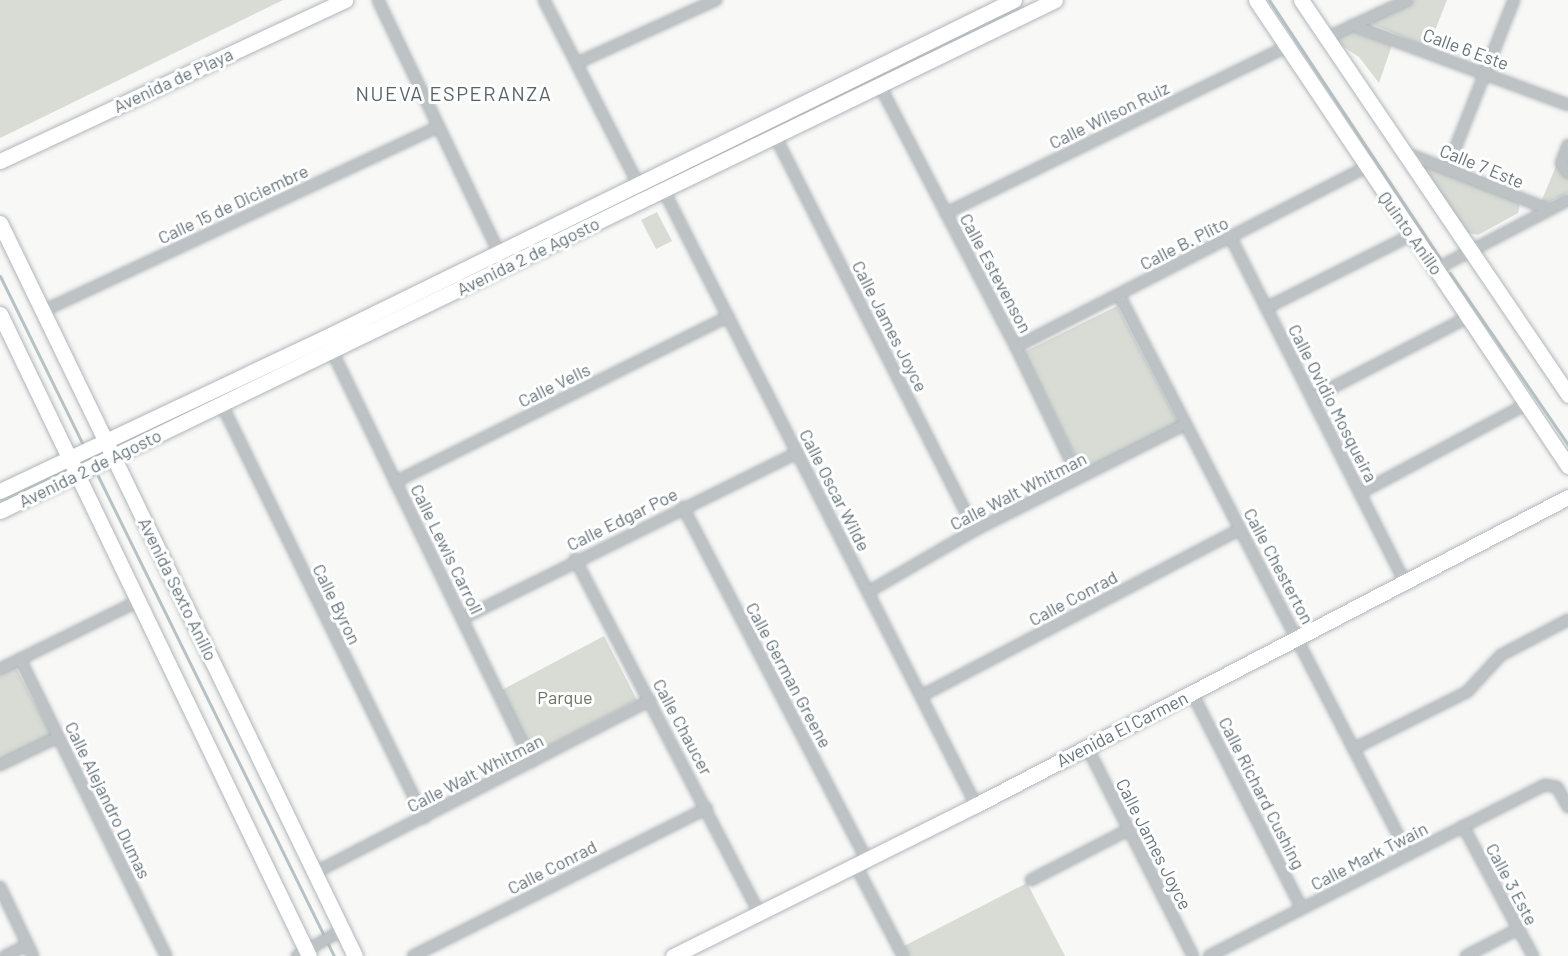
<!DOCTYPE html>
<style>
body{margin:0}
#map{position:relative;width:1568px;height:956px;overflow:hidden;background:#f8f8f6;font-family:Barlow,sans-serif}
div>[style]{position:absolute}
.green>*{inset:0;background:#d8dcd5}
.stream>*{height:3px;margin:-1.5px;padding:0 1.5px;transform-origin:1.5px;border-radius:1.5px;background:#b6c2c5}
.roads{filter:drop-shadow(0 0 2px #b0b6ba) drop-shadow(0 0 2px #b0b6ba)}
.street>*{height:10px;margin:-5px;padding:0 5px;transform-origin:5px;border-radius:5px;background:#bdc2c5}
.secondary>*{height:15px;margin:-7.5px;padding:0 7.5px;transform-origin:7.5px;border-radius:7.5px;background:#fff}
span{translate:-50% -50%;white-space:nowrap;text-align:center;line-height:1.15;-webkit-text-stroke:6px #fff;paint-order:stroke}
.street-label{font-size:18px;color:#66757d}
.park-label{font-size:18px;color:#687664}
.neighbourhood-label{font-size:20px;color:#576269;letter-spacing:1.5px}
</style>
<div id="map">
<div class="green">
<div style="clip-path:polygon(0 0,283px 0,0 138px)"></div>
<div style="clip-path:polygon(1415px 0,1447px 0,1428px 48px,1373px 24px,1373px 20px)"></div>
<div style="clip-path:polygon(1350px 30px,1392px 45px,1379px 83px,1359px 57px,1338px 43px,1339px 35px)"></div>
<div style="clip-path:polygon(1559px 159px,1568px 162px,1568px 193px,1549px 202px,1541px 202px)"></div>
<div style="clip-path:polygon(1419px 163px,1515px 201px,1520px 205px,1518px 213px,1478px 235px,1465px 232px)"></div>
<div style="clip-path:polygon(657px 212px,672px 241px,656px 249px,641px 220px)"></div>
<div style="clip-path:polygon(1117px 306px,1178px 423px,1083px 472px,1024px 352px)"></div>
<div style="clip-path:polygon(604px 636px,637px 700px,530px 756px,500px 691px)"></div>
<div style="clip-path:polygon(14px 665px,54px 739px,0 766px,0 672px)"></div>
<div style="clip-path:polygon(1027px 883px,1065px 956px,909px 956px,904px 946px)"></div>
</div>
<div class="stream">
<div style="left:1269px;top:0;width:313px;rotate:56.5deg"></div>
<div style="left:1450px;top:273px;width:209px;rotate:55.5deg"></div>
<div style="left:0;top:276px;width:186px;rotate:63.8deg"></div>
<div style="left:98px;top:476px;width:535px;rotate:63.82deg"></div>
</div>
<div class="roads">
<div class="street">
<div style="left:378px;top:0;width:280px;rotate:64.4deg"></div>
<div style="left:544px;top:0;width:207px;rotate:62.9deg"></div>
<div style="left:1352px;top:25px;width:230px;rotate:20.3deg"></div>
<div style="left:1326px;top:38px;width:90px;rotate:-24.9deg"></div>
<div style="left:577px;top:63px;width:153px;rotate:-24.4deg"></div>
<div style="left:880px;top:86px;width:294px;rotate:62.5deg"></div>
<div style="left:1016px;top:347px;width:145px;rotate:64.3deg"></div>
<div style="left:775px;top:136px;width:442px;rotate:63.1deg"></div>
<div style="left:1568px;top:145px;width:19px;rotate:111deg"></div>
<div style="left:1561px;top:163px;width:12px;rotate:55deg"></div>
<div style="left:1406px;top:153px;width:153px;rotate:21.5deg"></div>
<div style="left:1447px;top:169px;width:182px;rotate:-68.4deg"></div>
<div style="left:664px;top:191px;width:689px;rotate:63.06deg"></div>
<div style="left:946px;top:213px;width:378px;rotate:-26deg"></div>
<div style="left:1231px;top:238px;width:386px;rotate:63.2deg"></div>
<div style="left:1436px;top:269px;width:149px;rotate:-27.6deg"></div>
<div style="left:1119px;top:295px;width:629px;rotate:62.66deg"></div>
<div style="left:1266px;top:308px;width:163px;rotate:-26.6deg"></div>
<div style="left:43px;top:311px;width:435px;rotate:-25deg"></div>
<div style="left:1016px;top:347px;width:394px;rotate:-27.2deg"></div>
<div style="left:332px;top:351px;width:457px;rotate:64.1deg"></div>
<div style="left:1312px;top:398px;width:176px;rotate:-27.4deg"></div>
<div style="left:221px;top:403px;width:462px;rotate:63.9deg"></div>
<div style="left:395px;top:482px;width:372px;rotate:-26.4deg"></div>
<div style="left:1360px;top:493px;width:187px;rotate:-28.1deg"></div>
<div style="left:683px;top:507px;width:396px;rotate:62.5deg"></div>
<div style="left:575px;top:559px;width:398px;rotate:62.5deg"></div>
<div style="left:868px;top:592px;width:124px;rotate:-30.1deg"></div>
<div style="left:975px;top:530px;width:236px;rotate:-26.7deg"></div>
<div style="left:463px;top:618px;width:373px;rotate:-26.3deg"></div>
<div style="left:20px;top:659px;width:331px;rotate:63.8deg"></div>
<div style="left:0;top:669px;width:152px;rotate:-26.2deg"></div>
<div style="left:1192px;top:693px;width:242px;rotate:63deg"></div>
<div style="left:921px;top:696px;width:360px;rotate:-27.6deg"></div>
<div style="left:1087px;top:747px;width:234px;rotate:63.1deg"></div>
<div style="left:1353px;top:749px;width:127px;rotate:-26.6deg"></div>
<div style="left:1467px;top:692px;width:50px;rotate:-47.4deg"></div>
<div style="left:1501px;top:655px;width:76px;rotate:-27.6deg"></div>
<div style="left:0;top:765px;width:64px;rotate:-25.8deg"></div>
<div style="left:1463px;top:826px;width:148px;rotate:61.7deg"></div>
<div style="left:855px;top:864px;width:104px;rotate:62.4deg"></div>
<div style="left:314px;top:873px;width:378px;rotate:-27.2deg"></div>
<div style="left:1031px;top:880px;width:109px;rotate:-27.3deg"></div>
<div style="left:0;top:887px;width:76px;rotate:64.4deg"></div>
<div style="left:5px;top:956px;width:25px;rotate:-26deg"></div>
<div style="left:297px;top:956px;width:52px;rotate:-30deg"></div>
<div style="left:413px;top:956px;width:329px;rotate:-26.7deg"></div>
<div style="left:1209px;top:956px;width:377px;rotate:-27deg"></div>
<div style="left:1545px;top:785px;width:12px;rotate:9deg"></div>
<div style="left:1557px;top:787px;width:23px;rotate:61deg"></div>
<div style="left:1466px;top:956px;width:59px;rotate:-27.4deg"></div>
</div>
<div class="secondary">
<div style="left:1256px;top:0;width:561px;rotate:56.2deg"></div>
<div style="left:1301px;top:0;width:477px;rotate:55.9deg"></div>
<div style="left:0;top:161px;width:381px;rotate:-25deg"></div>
<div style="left:0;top:223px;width:814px;rotate:64.16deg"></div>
<div style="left:0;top:314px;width:712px;rotate:64.3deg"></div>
<div style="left:0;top:491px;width:361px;rotate:-25.3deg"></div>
<div style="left:326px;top:337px;width:766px;rotate:-26.1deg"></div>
<div style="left:0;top:511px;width:1172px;rotate:-25.84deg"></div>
<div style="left:673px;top:956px;width:339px;rotate:-26.5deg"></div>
<div style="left:976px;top:805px;width:667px;rotate:-27.49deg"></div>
</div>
</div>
<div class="street-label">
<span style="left:1466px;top:49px;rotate:20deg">Calle 6 Este</span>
<span style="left:173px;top:80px;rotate:-25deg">Avenida de Playa</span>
<span style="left:1109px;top:115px;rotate:-26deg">Calle Wilson Ruiz</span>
<span style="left:1482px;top:166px;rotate:22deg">Calle 7 Este</span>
<span style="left:233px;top:204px;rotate:-25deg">Calle 15 de Diciembre</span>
<span style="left:1411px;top:233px;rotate:55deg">Quinto Anillo</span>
<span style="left:1184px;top:243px;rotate:-27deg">Calle B. Plito</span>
<span style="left:528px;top:256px;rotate:-26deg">Avenida 2 de Agosto</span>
<span style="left:996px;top:273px;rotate:62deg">Calle Estevenson</span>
<span style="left:890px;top:326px;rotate:63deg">Calle James Joyce</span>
<span style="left:554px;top:385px;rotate:-26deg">Calle Vells</span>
<span style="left:1333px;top:403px;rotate:63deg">Calle Ovidio Mosqueira</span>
<span style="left:90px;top:468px;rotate:-26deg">Avenida 2 de Agosto</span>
<span style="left:835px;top:490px;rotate:63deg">Calle Oscar Wilde</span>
<span style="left:1018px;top:491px;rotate:-27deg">Calle Walt Whitman</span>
<span style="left:622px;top:519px;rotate:-26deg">Calle Edgar Poe</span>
<span style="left:447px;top:549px;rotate:64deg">Calle Lewis Carroll</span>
<span style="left:1279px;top:566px;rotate:62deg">Calle Chesterton</span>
<span style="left:178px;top:589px;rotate:64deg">Avenida Sexto Anillo</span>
<span style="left:1073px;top:598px;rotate:-28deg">Calle Conrad</span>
<span style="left:337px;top:604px;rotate:64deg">Calle Byron</span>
<span style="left:789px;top:675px;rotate:62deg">Calle German Greene</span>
<span style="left:683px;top:727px;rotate:62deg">Calle Chaucer</span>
<span style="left:1122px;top:729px;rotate:-27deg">Avenida El Carmen</span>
<span style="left:475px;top:773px;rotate:-27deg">Calle Walt Whitman</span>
<span style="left:1262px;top:793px;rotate:63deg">Calle Richard Cushing</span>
<span style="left:108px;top:800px;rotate:64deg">Calle Alejandro Dumas</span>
<span style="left:1154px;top:844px;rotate:63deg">Calle James Joyce</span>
<span style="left:1369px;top:856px;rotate:-27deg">Calle Mark Twain</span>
<span style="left:552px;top:867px;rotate:-27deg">Calle Conrad</span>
<span style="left:1512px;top:884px;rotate:62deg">Calle 3 Este</span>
</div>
<div class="park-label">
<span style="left:565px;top:697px">Parque</span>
</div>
<div class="neighbourhood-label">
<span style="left:454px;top:93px">NUEVA ESPERANZA</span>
</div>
</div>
